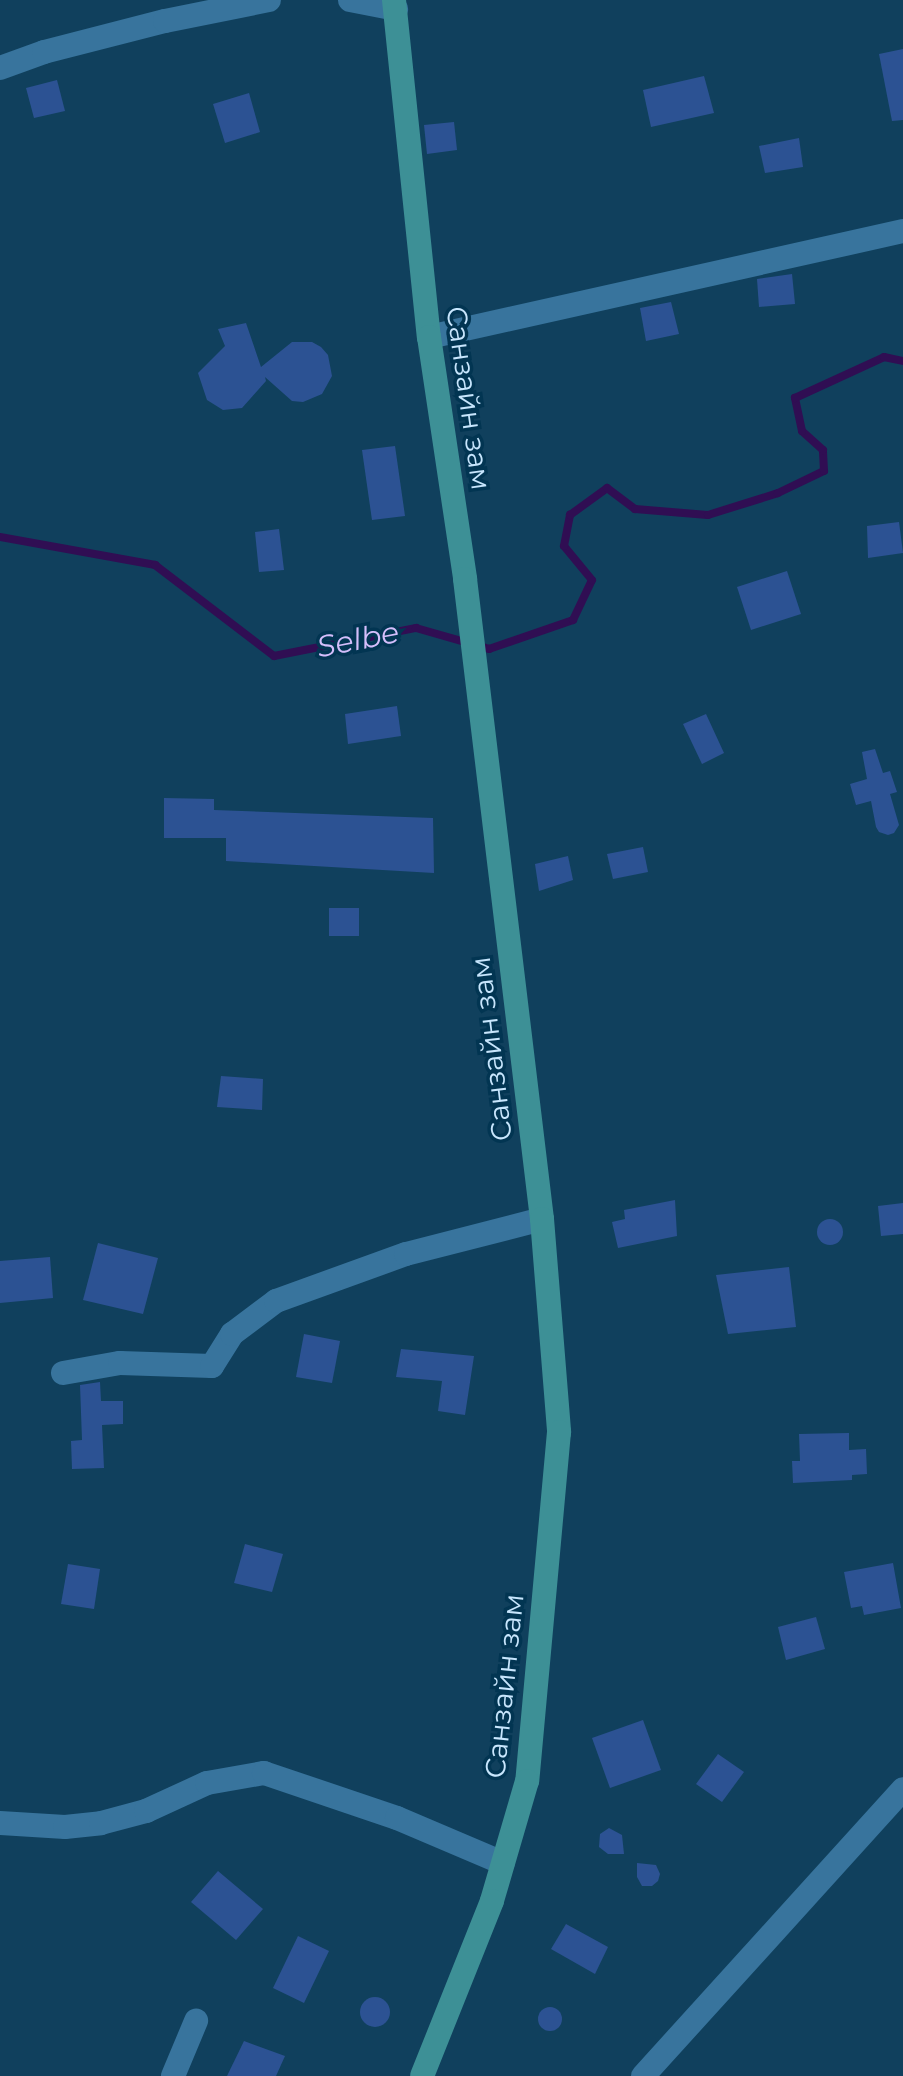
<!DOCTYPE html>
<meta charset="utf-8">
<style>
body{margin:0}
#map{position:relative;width:903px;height:2076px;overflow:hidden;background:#10405d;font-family:Montserrat,sans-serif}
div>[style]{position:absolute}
.stream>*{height:8px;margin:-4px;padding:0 4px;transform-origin:4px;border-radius:4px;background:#300e53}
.building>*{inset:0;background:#2c5293}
.round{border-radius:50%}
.minor>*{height:24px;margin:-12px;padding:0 12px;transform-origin:12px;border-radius:12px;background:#38749d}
.major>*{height:24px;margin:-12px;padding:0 12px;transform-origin:12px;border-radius:12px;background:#3d9096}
span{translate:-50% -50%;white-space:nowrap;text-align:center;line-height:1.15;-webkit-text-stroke:7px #023552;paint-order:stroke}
.street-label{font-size:28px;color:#c8e6fd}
.water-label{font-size:30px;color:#d4befb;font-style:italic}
</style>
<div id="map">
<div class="stream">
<div style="left:0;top:537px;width:158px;rotate:10.2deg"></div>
<div style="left:155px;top:565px;width:150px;rotate:37.4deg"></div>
<div style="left:274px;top:656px;width:145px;rotate:-11.2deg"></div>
<div style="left:416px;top:628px;width:76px;rotate:16deg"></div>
<div style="left:489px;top:649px;width:89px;rotate:-19deg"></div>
<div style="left:573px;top:620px;width:44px;rotate:-64.6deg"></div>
<div style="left:592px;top:580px;width:44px;rotate:-129.5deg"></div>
<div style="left:564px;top:546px;width:32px;rotate:-79deg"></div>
<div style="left:570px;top:515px;width:46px;rotate:-36.1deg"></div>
<div style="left:607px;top:488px;width:35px;rotate:37deg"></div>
<div style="left:635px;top:509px;width:73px;rotate:4.7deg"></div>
<div style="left:708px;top:515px;width:73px;rotate:-17.4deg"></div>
<div style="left:778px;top:493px;width:51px;rotate:-25.6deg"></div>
<div style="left:824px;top:471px;width:21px;rotate:-93deg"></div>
<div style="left:823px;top:450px;width:28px;rotate:-138deg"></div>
<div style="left:802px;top:431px;width:34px;rotate:-102deg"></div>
<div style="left:795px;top:398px;width:98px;rotate:-24.7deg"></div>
<div style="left:884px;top:357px;width:19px;rotate:12deg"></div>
</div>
<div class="building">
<div style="clip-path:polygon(903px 49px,903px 120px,892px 121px,879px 54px)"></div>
<div style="clip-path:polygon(704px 76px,714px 113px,651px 127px,643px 90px)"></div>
<div style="clip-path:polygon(57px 80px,65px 111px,34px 118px,26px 88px)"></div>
<div style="clip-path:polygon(249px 93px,260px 132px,225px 143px,213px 104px)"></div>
<div style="clip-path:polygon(454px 122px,457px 150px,427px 154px,424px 125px)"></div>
<div style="clip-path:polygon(799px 138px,803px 167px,765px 173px,759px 146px)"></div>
<div style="clip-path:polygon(792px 274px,795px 304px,759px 307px,757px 279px)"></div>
<div style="clip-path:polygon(671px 302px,679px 334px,646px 341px,640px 308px)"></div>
<div style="clip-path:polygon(246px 323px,261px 367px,292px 342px,312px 342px,321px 347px,328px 355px,332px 376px,322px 394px,303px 402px,292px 401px,265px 377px,266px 381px,242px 408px,223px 410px,207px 400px,198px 373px,225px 346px,218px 329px)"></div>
<div style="clip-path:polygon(395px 446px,405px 516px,372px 520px,362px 450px)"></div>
<div style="clip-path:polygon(899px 522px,903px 553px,868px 558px,867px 526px)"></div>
<div style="clip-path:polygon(279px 529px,284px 570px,259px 572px,255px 532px)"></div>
<div style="clip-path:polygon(787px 571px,801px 614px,751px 630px,737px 587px)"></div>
<div style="clip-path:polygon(397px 706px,401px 736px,348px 744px,345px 714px)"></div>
<div style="clip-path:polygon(706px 714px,724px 753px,702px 764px,683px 724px)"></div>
<div style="clip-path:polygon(875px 749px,883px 773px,890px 771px,897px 792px,890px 794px,899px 825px,894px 833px,888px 835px,879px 832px,876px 827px,871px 801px,856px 805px,850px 784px,867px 779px,862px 752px)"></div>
<div style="clip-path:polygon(164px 798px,214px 799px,214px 810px,433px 818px,434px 873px,226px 861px,226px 838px,164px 838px)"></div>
<div style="clip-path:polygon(643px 847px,648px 872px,613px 879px,607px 854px)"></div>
<div style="clip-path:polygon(568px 856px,573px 880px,539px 891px,535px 864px)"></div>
<div style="clip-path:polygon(329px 908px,359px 908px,359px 936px,329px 936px)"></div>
<div style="clip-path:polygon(221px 1076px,263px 1079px,262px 1110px,217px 1107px)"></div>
<div style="clip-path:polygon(675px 1200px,677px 1236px,618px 1248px,612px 1222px,625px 1219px,624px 1210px)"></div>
<div style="clip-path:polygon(903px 1203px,903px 1234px,881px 1236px,878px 1206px)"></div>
<div class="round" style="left:817px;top:1219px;width:26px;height:26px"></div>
<div style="clip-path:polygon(98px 1243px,158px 1258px,143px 1314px,83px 1300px)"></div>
<div style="clip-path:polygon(50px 1257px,53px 1298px,0 1303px,0 1261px)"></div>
<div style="clip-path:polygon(789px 1267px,796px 1327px,728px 1334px,716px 1275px)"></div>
<div style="clip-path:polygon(304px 1334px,340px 1341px,332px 1383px,296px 1377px)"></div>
<div style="clip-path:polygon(401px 1349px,474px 1356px,465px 1415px,438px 1411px,442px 1381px,396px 1377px)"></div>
<div style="clip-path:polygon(100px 1382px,101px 1401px,123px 1401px,123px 1424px,102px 1425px,104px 1468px,72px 1469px,71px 1441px,82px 1440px,80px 1385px)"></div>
<div style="clip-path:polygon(849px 1433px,849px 1450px,866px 1449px,867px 1474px,852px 1475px,852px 1480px,793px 1483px,792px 1461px,800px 1461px,799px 1434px)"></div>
<div style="clip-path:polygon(245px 1544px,283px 1554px,272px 1592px,234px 1583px)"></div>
<div style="clip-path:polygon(893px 1563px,901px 1608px,864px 1615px,862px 1606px,851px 1608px,844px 1572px)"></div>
<div style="clip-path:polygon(68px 1564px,100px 1569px,94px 1609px,61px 1604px)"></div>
<div style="clip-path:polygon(816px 1617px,825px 1649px,786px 1660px,778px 1627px)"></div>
<div style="clip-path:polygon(643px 1720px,661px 1770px,610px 1788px,592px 1738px)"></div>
<div style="clip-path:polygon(718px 1754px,744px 1772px,722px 1802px,696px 1784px)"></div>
<div style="clip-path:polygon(609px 1828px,622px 1835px,624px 1854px,608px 1854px,599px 1847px,600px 1834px)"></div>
<div style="clip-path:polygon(637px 1863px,656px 1865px,660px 1874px,658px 1881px,652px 1886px,642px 1886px,637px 1877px)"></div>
<div style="clip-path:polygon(218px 1871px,263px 1909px,236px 1940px,191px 1902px)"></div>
<div style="clip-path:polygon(566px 1924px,608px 1947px,595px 1974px,551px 1949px)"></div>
<div style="clip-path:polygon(298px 1936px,329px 1951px,304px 2003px,273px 1988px)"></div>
<div class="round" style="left:360px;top:1997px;width:30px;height:30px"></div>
<div class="round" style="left:538px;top:2007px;width:24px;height:24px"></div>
<div style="clip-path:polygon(244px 2041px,285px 2056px,276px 2076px,227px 2076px)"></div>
</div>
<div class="minor">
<div style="left:350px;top:0;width:47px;rotate:11.1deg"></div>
<div style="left:0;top:68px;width:47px;rotate:-20deg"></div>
<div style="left:44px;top:52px;width:125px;rotate:-14.4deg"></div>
<div style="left:165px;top:21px;width:106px;rotate:-11.4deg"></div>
<div style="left:429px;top:337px;width:486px;rotate:-12.6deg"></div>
<div style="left:63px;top:1373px;width:58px;rotate:-10deg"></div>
<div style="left:120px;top:1363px;width:92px;rotate:1.9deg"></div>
<div style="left:212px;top:1366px;width:38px;rotate:-58deg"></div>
<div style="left:232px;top:1334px;width:55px;rotate:-36.9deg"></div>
<div style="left:276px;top:1301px;width:138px;rotate:-19.9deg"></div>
<div style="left:406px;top:1254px;width:140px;rotate:-14.4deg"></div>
<div style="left:0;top:1823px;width:65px;rotate:3.5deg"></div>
<div style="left:65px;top:1827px;width:36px;rotate:-6deg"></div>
<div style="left:101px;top:1823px;width:47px;rotate:-14.9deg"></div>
<div style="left:146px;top:1811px;width:67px;rotate:-24.7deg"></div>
<div style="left:207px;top:1783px;width:58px;rotate:-10deg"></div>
<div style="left:264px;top:1773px;width:140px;rotate:18.7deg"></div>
<div style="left:397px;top:1818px;width:115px;rotate:23deg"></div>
<div style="left:173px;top:2076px;width:60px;rotate:-67.3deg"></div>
<div style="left:643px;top:2076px;width:387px;rotate:-47.8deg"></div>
</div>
<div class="major">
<div style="left:394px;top:0;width:339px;rotate:84.1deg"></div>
<div style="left:429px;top:337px;width:245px;rotate:81.5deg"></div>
<div style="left:465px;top:579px;width:645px;rotate:83.14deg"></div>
<div style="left:542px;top:1219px;width:214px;rotate:85.4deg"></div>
<div style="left:559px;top:1432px;width:350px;rotate:95.2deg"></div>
<div style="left:527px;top:1781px;width:125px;rotate:106.3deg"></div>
<div style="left:492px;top:1901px;width:188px;rotate:111.8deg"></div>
</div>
<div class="street-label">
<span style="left:469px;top:398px;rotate:82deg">Санзайн зам</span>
<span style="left:491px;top:1049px;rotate:-97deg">Санзайн зам</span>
<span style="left:504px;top:1686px;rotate:-84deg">Санзайн зам</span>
</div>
<div class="water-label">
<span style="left:358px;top:640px;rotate:-11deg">Selbe</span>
</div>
</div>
